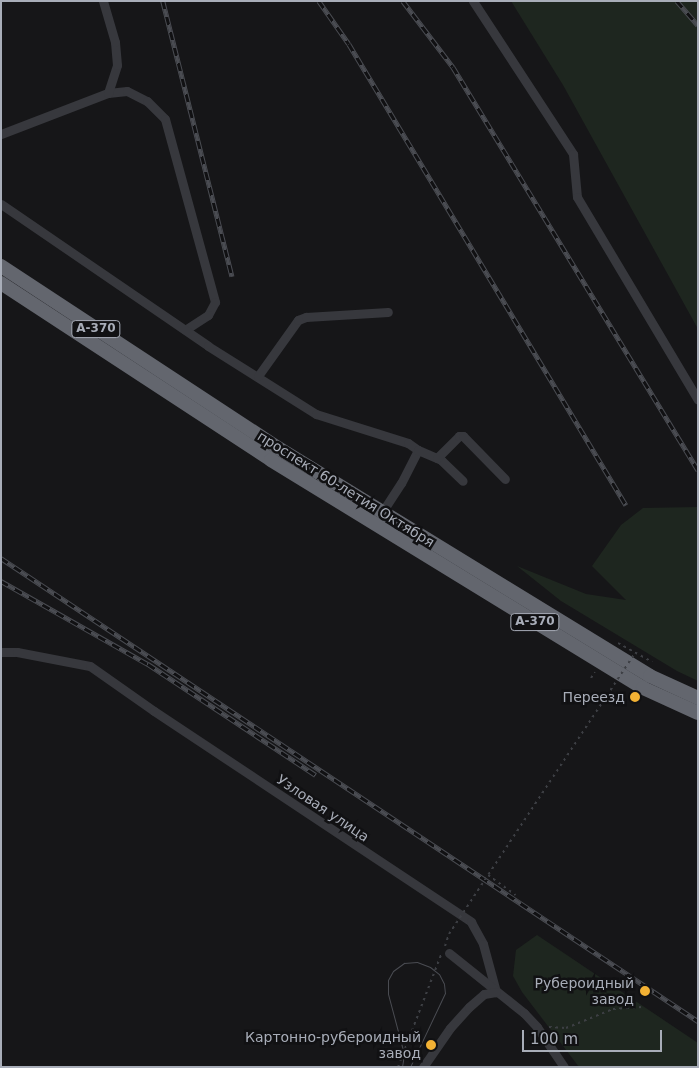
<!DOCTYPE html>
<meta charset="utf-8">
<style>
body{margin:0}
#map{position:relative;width:699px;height:1068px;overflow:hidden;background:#161618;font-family:"DejaVu Sans",sans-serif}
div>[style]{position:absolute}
.green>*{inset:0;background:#1e261f}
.path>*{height:2px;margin-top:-1px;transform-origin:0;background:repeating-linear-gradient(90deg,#3d3f44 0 2.5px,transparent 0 6.5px)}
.minor>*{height:9px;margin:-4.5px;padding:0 4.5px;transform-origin:4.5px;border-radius:4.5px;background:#37383d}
.highway>*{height:14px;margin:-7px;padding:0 7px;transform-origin:7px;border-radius:7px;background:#63666e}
.tram>*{height:1px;margin:-0.5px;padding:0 0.5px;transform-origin:0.5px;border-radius:0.5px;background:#4a4c52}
.rail>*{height:4.5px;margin-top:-2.25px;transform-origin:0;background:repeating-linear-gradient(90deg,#111113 0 8px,#4a4c52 0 16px);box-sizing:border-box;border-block:1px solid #4a4c52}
.path-bridge>*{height:2px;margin-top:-1px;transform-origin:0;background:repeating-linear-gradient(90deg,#3d3f44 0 2.5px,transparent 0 6.5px)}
.dots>*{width:14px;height:14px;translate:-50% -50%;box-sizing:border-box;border:2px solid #111113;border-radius:50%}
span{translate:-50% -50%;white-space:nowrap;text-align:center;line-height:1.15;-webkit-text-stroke:5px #111113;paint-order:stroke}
.shield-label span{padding:1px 4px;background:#111113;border:1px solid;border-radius:4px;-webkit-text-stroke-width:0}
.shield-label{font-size:12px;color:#a8adb8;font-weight:700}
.street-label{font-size:14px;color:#a8adb8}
.poi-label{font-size:14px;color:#a8adb8}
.right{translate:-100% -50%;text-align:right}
.frame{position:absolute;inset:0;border:2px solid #a8adb8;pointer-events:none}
.scale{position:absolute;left:522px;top:1030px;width:140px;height:22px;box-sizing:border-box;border:2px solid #a8adb8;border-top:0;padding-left:6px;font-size:15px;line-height:18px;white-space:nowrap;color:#a8adb8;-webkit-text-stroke:4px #111113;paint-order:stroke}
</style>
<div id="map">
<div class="green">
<div style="clip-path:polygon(511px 1px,698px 1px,698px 329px,563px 85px)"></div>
<div style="clip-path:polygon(698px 507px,698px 681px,677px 671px,561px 601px,517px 566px,586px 594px,626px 600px,592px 566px,621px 525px,643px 508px)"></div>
<div style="clip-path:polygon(537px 935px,698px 1043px,698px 1067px,579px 1067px,522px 992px,513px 976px,516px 950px)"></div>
</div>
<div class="path">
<div style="left:618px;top:643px;width:39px;rotate:29deg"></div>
<div style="left:591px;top:678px;width:7px;rotate:-56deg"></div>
<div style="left:488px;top:875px;width:34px;rotate:36deg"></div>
<div style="left:445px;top:946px;width:13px;rotate:-72deg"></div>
<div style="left:549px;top:1027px;width:17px;rotate:3deg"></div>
<div style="left:566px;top:1028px;width:51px;rotate:-22deg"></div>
<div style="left:613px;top:1009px;width:29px;rotate:-4deg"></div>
<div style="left:398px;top:1067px;width:120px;rotate:-69deg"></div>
</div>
<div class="minor">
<div style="left:473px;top:1px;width:183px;rotate:56.8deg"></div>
<div style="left:573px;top:154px;width:43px;rotate:84.7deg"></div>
<div style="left:577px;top:197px;width:236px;rotate:59.2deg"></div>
<div style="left:108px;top:93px;width:19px;rotate:-6deg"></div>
<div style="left:127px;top:91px;width:22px;rotate:27deg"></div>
<div style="left:147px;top:101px;width:25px;rotate:45deg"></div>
<div style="left:165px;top:119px;width:190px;rotate:74.7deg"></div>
<div style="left:215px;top:302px;width:15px;rotate:118deg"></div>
<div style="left:208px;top:315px;width:27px;rotate:147deg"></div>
<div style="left:1px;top:134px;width:115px;rotate:-21deg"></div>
<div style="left:108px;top:93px;width:29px;rotate:-72deg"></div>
<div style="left:117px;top:65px;width:23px;rotate:-95deg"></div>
<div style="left:115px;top:42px;width:43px;rotate:-106.3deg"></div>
<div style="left:1px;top:204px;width:251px;rotate:34.4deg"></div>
<div style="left:208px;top:346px;width:128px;rotate:32.2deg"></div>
<div style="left:316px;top:414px;width:96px;rotate:17.5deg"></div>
<div style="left:408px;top:443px;width:12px;rotate:35deg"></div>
<div style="left:418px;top:450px;width:37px;rotate:117deg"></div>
<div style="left:401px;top:483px;width:38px;rotate:123deg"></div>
<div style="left:258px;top:376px;width:69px;rotate:-54.5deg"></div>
<div style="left:298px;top:320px;width:9px;rotate:-21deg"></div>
<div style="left:306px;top:317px;width:82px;rotate:-3.5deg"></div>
<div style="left:418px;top:450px;width:25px;rotate:23deg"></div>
<div style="left:441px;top:460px;width:30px;rotate:44deg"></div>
<div style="left:437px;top:458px;width:31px;rotate:-45deg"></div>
<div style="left:459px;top:436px;width:4px"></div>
<div style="left:463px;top:436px;width:60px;rotate:45.7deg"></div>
<div style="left:1px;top:652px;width:16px"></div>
<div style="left:17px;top:652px;width:74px;rotate:10.9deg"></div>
<div style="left:90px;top:666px;width:78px;rotate:35.1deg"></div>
<div style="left:154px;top:711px;width:381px;rotate:33.6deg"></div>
<div style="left:471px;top:922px;width:25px;rotate:61deg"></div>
<div style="left:483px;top:944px;width:50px;rotate:74.8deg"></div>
<div style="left:449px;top:953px;width:96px;rotate:38.7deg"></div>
<div style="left:524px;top:1013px;width:19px;rotate:47deg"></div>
<div style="left:537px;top:1027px;width:48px;rotate:56deg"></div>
<div style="left:423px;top:1067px;width:47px;rotate:-55.3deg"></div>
<div style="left:450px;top:1028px;width:28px;rotate:-48deg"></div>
<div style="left:469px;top:1007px;width:20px;rotate:-41deg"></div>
<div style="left:484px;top:994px;width:12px;rotate:-9deg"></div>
</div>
<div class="highway">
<div style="left:1px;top:266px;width:331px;rotate:33.3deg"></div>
<div style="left:278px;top:448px;width:436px;rotate:31.5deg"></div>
<div style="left:650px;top:676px;width:53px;rotate:24.6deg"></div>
<div style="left:1px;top:283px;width:323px;rotate:33.2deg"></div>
<div style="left:271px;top:460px;width:436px;rotate:31.5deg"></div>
<div style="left:643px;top:688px;width:60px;rotate:24.4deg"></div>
</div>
<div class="tram">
<div style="left:402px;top:1067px;width:13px;rotate:-81deg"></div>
<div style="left:404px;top:1054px;width:62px;rotate:-104.9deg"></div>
<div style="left:388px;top:994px;width:14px;rotate:-90deg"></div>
<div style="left:388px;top:980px;width:10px;rotate:-61deg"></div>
<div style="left:393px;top:971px;width:14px;rotate:-36deg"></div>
<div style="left:404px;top:963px;width:13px;rotate:-4deg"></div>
<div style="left:417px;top:962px;width:14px;rotate:21deg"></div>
<div style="left:430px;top:967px;width:11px;rotate:38deg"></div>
<div style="left:439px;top:974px;width:11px;rotate:63deg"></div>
<div style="left:444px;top:984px;width:9px;rotate:84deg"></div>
<div style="left:445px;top:993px;width:82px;rotate:115.3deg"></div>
</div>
<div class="rail">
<div style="left:163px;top:1px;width:284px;rotate:75.9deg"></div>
<div style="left:319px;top:1px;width:52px;rotate:55.1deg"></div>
<div style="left:349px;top:44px;width:538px;rotate:59deg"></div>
<div style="left:403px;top:1px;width:83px;rotate:52.9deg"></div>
<div style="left:453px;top:67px;width:472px;rotate:58.7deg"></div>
<div style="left:677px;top:1px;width:32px;rotate:49deg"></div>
<div style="left:1px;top:558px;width:837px;rotate:33.6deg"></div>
<div style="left:1px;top:581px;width:169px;rotate:29.5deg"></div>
<div style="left:148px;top:664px;width:201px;rotate:33.5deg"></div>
</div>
<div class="path-bridge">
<div style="left:449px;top:934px;width:338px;rotate:-56.5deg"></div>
</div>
<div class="dots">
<div style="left:635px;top:697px;background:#f2b134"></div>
<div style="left:645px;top:991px;background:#f2b134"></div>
<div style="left:431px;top:1045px;background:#f2b134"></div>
</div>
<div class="shield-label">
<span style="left:96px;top:329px">А-370</span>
<span style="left:535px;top:622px">А-370</span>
</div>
<div class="street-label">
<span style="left:346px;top:489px;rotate:32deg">проспект 60-летия Октября</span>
<span style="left:323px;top:808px;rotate:34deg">Узловая улица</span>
</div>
<div class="poi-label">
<span class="right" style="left:625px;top:697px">Переезд</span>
<span class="right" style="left:634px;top:991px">Рубероидный<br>завод</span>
<span class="right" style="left:421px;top:1045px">Картонно-рубероидный<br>завод</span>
</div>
<div class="frame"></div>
<div class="scale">100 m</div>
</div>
